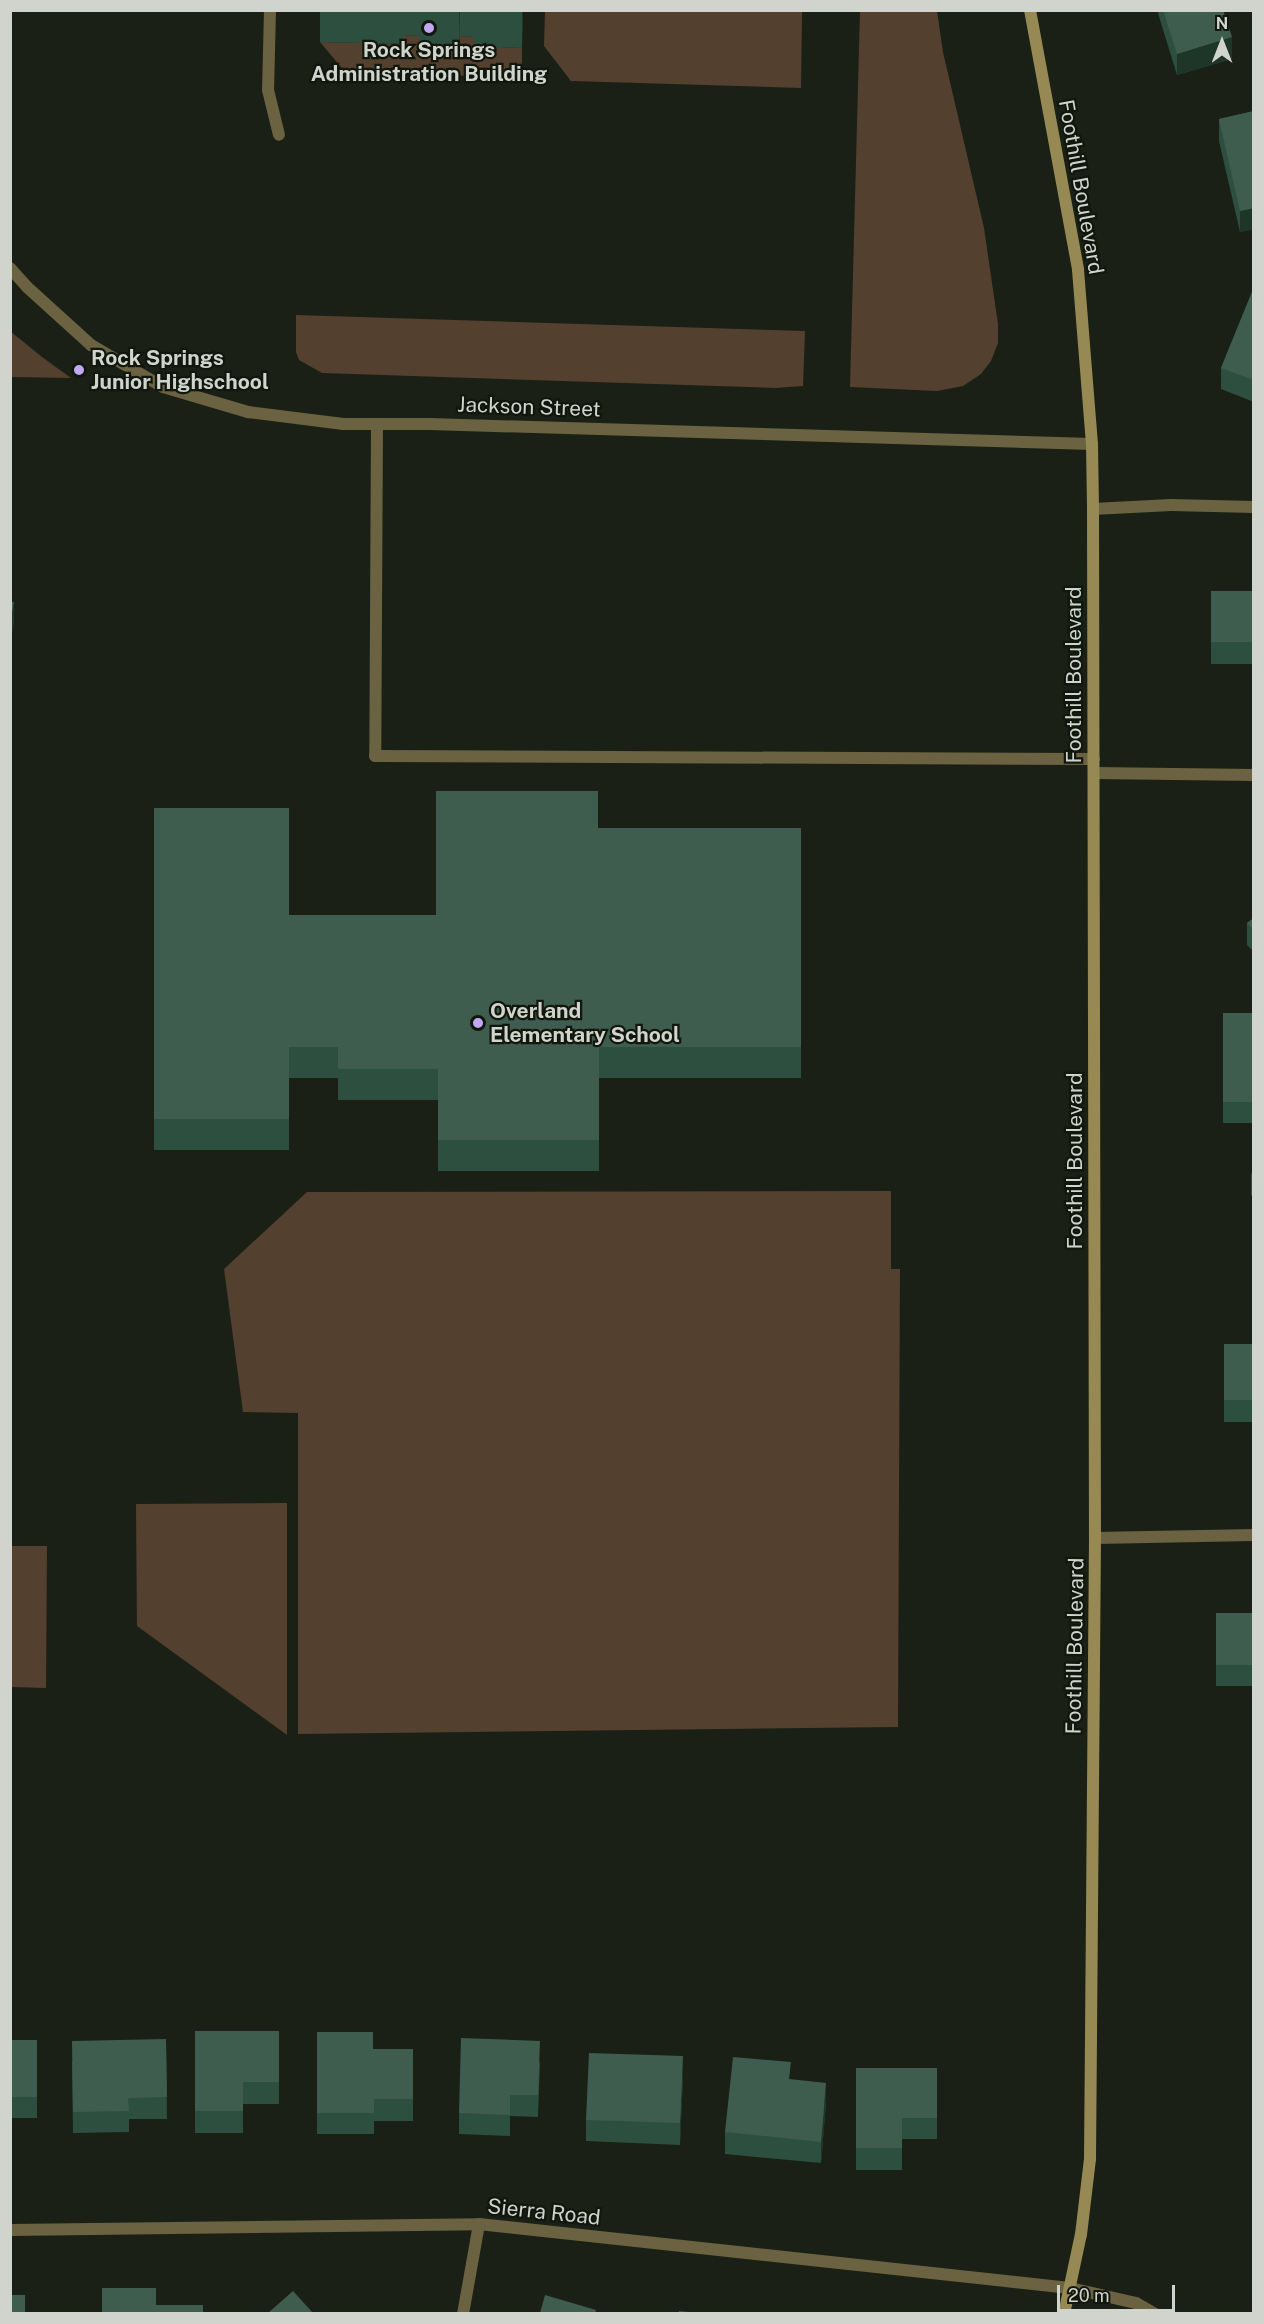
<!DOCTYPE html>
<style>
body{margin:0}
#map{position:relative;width:1264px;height:2324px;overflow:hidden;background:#1a2015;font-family:"Public Sans",sans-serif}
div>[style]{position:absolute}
.green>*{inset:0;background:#54402e}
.service>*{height:12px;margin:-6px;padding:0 6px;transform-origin:6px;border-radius:6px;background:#6a6241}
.minor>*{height:12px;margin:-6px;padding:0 6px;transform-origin:6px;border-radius:6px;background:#6a6241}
.tertiary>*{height:12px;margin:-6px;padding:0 6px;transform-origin:6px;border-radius:6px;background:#6a6241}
.secondary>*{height:12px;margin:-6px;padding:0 6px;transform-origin:6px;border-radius:6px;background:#968953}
.wall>*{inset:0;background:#2d4f40}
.shaded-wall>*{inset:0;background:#1e3628}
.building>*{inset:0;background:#3f5d4f}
.dots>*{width:16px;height:16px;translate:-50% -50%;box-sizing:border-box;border:3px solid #11170c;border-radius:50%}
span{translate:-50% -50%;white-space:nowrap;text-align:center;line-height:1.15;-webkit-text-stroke:4.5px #11170c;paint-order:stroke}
.poi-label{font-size:21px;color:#d0d4cc;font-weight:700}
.left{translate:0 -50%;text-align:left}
.street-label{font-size:21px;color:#d0d4cc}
.frame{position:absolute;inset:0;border:12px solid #d0d4cc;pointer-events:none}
.north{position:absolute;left:1192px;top:12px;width:60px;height:60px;-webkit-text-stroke:4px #11170c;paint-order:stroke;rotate:0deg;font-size:16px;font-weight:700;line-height:24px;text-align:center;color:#d0d4cc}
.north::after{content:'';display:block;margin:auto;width:21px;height:27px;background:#d0d4cc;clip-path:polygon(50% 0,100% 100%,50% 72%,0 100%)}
.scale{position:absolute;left:1057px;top:2285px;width:118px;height:27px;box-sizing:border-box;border:3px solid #d0d4cc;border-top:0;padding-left:8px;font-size:18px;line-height:21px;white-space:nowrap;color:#d0d4cc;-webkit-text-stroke:4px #11170c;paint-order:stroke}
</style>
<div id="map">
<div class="green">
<div style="clip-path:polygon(545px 11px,802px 11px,801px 88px,571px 81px,544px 46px)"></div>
<div style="clip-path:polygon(860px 11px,937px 11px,943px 52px,984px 228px,998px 324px,998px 343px,991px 361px,981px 374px,963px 386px,937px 391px,850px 387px)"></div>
<div style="clip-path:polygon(404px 35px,419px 36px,419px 44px,459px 46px,460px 36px,474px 37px,474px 46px,522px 48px,522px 77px,346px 73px,320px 42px,404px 44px)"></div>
<div style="clip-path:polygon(296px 315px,805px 331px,803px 386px,776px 388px,322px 373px,299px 360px,296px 352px)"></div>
<div style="clip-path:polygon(10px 331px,42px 357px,71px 378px,11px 377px)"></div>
<div style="clip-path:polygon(891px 1191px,891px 1269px,900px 1269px,898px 1727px,298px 1734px,298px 1413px,243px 1412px,224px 1269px,307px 1192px)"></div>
<div style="clip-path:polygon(287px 1503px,287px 1735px,137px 1626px,136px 1504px)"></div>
<div style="clip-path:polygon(11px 1546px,47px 1546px,46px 1688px,11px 1687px)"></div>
</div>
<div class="service">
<div style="left:270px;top:10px;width:80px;rotate:91.4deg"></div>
<div style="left:268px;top:90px;width:46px;rotate:76.3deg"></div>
<div style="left:377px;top:424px;width:332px;rotate:90.3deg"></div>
<div style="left:375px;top:756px;width:719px;rotate:0.24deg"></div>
<div style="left:1094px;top:773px;width:160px;rotate:0.7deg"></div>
</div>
<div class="minor">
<div style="left:10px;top:268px;width:25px;rotate:48deg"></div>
<div style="left:27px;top:287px;width:86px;rotate:42.2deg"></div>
<div style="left:91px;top:345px;width:83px;rotate:30.3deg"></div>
<div style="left:163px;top:387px;width:89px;rotate:16.4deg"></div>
<div style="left:248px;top:412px;width:96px;rotate:7.2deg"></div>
<div style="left:343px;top:424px;width:87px"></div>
<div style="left:430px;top:424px;width:662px;rotate:1.73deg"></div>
<div style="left:1093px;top:509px;width:78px;rotate:-2.9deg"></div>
<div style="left:1171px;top:505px;width:83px;rotate:1.4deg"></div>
<div style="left:10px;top:2230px;width:469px;rotate:-0.7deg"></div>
<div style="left:479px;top:2224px;width:594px;rotate:6.18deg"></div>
<div style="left:1070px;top:2288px;width:68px;rotate:12.8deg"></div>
<div style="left:1136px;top:2303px;width:22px;rotate:30deg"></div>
<div style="left:463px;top:2314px;width:91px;rotate:-79.9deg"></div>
</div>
<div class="tertiary">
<div style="left:1095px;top:1538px;width:159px;rotate:-1.1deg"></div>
</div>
<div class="secondary">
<div style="left:1030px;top:10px;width:264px;rotate:79.5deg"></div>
<div style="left:1078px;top:270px;width:175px;rotate:85.4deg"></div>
<div style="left:1092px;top:444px;width:65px;rotate:89.1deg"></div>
<div style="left:1093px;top:509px;width:1029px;rotate:89.89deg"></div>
<div style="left:1095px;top:1538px;width:621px;rotate:90.46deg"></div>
<div style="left:1090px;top:2159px;width:76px;rotate:96.8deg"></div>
<div style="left:1081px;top:2234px;width:82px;rotate:102deg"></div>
</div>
<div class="wall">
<div style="clip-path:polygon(320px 10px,523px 10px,522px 48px,474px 46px,474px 37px,460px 36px,459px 46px,419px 44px,419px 36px,404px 35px,404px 44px,320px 42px)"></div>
<div style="clip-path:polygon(1157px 10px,1223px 10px,1232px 59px,1177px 75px)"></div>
<div style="clip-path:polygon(1254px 111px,1254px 229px,1240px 232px,1219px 141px,1219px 119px)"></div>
<div style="clip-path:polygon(1254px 287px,1254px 402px,1221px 389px,1221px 368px)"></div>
<div style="clip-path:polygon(1211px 591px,1254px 591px,1254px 664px,1211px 664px)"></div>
<div style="clip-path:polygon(154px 808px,289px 915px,436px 915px,598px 828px,801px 828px,801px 1078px,599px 1078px,599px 1171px,438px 1171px,438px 1100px,338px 1100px,338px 1078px,289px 1078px,289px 1150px,154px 1150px)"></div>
<div style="clip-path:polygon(1254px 918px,1254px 952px,1247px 945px,1247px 923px)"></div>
<div style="clip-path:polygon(1223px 1013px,1254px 1013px,1254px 1123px,1223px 1123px)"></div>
<div style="clip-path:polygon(1254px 1171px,1254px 1198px,1251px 1195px,1251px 1174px)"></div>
<div style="clip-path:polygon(1224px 1344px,1254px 1344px,1254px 1422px,1224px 1422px)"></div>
<div style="clip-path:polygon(1216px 1613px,1254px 1613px,1254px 1686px,1216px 1686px)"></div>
<div style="clip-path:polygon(195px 2031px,279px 2031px,279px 2104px,243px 2104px,243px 2133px,195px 2133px)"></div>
<div style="clip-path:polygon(317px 2032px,373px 2049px,413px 2049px,413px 2121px,374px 2121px,374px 2134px,317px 2134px)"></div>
<div style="clip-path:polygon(166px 2039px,167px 2119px,129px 2119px,129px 2132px,73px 2133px,72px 2062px)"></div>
<div style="clip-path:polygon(10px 2040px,37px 2040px,37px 2118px,10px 2118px)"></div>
<div style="clip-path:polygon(540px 2062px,538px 2117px,510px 2116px,510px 2136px,459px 2134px,459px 2113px)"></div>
<div style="clip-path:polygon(856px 2068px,937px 2068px,937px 2139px,902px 2139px,902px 2170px,856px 2170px)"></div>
<div style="clip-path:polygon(683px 2078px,680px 2145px,586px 2141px,586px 2120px)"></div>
<div style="clip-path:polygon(791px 2079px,826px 2104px,821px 2163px,725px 2154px,725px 2132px)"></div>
</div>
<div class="shaded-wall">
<div style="clip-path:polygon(459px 10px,460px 10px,459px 46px)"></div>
<div style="clip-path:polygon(522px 10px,523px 10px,522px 48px)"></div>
<div style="clip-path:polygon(1232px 37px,1232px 59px,1177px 75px,1177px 54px)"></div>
<div style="clip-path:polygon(1254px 208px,1254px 229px,1240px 232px,1240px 211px)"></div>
<div style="clip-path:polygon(14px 602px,14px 623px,10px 645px,10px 624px)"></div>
<div style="clip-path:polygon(683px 2056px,683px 2078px,680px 2145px,680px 2123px)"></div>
<div style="clip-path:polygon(826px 2083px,826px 2104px,821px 2163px,821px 2142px)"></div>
</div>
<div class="building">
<div style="clip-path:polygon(1163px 10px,1223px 10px,1232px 37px,1177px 54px)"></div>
<div style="clip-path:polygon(1254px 111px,1254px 208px,1240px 211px,1219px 119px)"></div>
<div style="clip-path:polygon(1254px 287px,1254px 380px,1221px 368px)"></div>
<div style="clip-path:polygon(1211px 591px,1254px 591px,1254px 642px,1211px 642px)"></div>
<div style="clip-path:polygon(10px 602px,14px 602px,10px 624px)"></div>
<div style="clip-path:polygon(436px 791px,598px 791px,598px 828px,801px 828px,801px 1047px,599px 1047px,599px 1140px,438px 1140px,438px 1069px,338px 1069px,338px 1047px,289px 1047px,289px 1119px,154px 1119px,154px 808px,289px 808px,289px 915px,436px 915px)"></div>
<div style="clip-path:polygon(1254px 918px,1254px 930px,1247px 923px)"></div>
<div style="clip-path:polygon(1223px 1013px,1254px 1013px,1254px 1102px,1223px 1102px)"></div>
<div style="clip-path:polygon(1224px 1344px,1254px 1344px,1254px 1400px,1224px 1400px)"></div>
<div style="clip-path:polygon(1216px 1613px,1254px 1613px,1254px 1665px,1216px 1665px)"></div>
<div style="clip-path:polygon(195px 2031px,279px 2031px,279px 2082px,243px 2082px,243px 2111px,195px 2111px)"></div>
<div style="clip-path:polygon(317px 2032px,373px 2032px,373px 2049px,413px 2049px,413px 2099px,374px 2099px,374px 2113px,317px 2113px)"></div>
<div style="clip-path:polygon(461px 2038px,540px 2041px,538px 2095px,510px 2095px,510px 2115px,459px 2113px)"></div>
<div style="clip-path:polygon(166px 2039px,167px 2097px,128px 2098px,129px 2111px,73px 2112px,72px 2041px)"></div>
<div style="clip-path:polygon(10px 2040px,37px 2040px,37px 2097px,10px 2097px)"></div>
<div style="clip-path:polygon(589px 2053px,683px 2056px,680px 2123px,586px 2120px)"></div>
<div style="clip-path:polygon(733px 2057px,791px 2062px,789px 2079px,826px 2083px,821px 2142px,725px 2132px)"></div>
<div style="clip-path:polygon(856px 2068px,937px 2068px,937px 2118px,902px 2118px,902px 2148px,856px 2148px)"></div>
<div style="clip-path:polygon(102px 2288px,156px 2288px,156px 2305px,203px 2305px,203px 2313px,102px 2313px)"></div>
<div style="clip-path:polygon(293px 2291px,313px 2313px,268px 2313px)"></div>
<div style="clip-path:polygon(10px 2295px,25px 2295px,25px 2313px,10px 2313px)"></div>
<div style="clip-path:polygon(545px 2295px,596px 2310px,595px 2313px,540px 2313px)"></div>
<div style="clip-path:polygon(679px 2311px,698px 2313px,679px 2313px)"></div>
</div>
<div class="dots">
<div style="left:429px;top:28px;background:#c1a8f3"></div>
<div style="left:79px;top:370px;background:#c1a8f3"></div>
<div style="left:478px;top:1023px;background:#c1a8f3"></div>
</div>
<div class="poi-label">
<span style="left:429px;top:62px">Rock Springs<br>Administration Building</span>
<span class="left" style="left:91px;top:370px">Rock Springs<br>Junior Highschool</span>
<span class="left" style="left:490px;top:1023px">Overland<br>Elementary School</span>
</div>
<div class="street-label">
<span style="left:1081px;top:187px;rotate:80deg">Foothill Boulevard</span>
<span style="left:529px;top:407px;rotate:2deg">Jackson Street</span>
<span style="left:1074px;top:675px;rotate:-90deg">Foothill Boulevard</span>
<span style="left:1075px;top:1161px;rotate:-90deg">Foothill Boulevard</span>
<span style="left:1075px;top:1646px;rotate:-89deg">Foothill Boulevard</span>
<span style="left:544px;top:2212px;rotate:6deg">Sierra Road</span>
</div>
<div class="frame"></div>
<div class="north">N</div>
<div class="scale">20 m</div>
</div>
